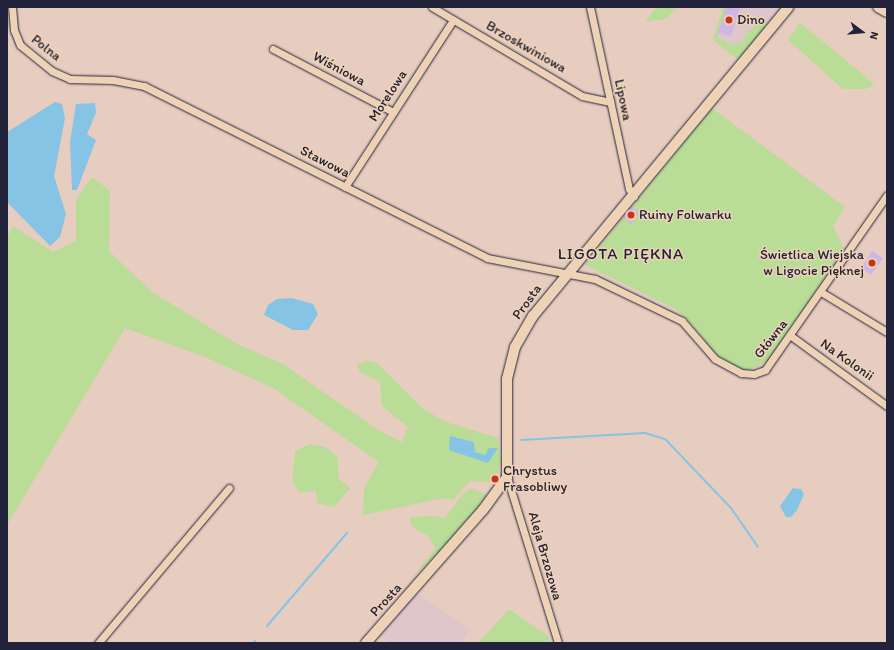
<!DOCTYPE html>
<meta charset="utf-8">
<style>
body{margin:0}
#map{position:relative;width:894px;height:650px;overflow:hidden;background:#e7cdbf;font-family:Itim,sans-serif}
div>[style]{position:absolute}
.built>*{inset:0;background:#dfc6cb}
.green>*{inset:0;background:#b9dc96}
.water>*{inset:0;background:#85c4e5}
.stream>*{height:2px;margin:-1px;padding:0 1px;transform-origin:1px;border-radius:1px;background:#85c4e5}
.building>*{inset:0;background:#cdb7e6}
.roads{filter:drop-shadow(0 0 1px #22223b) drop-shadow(0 0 1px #22223b)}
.street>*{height:7px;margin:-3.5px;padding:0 3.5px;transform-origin:3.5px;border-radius:3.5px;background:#eed2b5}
.secondary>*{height:10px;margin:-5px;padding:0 5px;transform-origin:5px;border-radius:5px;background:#eed2b5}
.dots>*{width:11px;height:11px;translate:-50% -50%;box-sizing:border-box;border:2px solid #eed2b5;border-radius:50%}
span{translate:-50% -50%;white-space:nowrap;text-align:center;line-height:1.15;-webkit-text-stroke:3px #eed2b5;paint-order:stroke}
.poi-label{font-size:14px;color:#22223b}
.left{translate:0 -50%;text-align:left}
.right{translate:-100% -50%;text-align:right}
.street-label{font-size:14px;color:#22223b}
.quarter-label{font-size:16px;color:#22223b;letter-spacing:1px}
.frame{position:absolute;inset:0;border:8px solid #22223b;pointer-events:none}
.north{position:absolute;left:842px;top:12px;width:40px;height:40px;-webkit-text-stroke:3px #eed2b5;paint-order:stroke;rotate:106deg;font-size:11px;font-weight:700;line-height:16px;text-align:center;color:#22223b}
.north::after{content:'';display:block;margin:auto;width:14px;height:18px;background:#22223b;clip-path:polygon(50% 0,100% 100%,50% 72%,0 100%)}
</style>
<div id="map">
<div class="built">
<div style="clip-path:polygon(723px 7px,782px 7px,740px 61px,713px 40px)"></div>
<div style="clip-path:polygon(417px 593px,470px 629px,461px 643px,390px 643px,380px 635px)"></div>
</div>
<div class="green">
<div style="clip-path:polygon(657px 7px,678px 7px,665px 19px,645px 22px)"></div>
<div style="clip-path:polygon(723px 7px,726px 7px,717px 38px,732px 44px,743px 42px,747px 30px,752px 31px,757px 15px,764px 18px,768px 25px,740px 61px,713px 40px)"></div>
<div style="clip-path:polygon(800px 23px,859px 71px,874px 85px,866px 89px,843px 89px,788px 40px)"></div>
<div style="clip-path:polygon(712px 108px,845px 207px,833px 226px,844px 249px,767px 362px,748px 370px,735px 368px,716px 356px,694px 326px,675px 309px,585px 265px)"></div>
<div style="clip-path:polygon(92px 177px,110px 191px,109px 251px,152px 292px,237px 344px,283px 364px,378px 430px,402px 442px,408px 427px,382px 406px,380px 382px,360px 372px,357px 364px,368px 361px,377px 363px,423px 409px,446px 422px,498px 438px,501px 462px,495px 482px,470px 481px,453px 500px,443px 498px,363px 515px,364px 488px,379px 462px,273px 388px,205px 357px,125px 328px,7px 525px,7px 237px,13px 226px,53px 252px,76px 241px,76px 200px)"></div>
<div style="clip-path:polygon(310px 444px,325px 447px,338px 457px,338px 478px,350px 488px,334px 507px,317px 503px,316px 491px,299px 492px,292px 481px,295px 451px)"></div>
<div style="clip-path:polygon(472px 488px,488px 496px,453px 538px,413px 577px,436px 548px,428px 536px,412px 527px,410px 517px,436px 516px,444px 519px,463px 494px)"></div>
<div style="clip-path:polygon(509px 609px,548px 636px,550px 643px,478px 643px)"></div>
</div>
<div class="water">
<div style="clip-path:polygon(55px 102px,62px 104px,65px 118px,54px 176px,66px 214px,60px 237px,50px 246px,7px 202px,7px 132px)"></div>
<div style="clip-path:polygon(95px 103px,96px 113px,87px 134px,96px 140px,77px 190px,72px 190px,70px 142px,76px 104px)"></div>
<div style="clip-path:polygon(292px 298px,313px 304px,318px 314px,308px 330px,293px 330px,264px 315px,268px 305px,277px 299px)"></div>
<div style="clip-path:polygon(450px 436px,474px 442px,475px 452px,485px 455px,489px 448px,498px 448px,488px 463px,449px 450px)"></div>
<div style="clip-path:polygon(793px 488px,801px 489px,804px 494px,797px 510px,791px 517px,786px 517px,780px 506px)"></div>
</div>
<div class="stream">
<div style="left:521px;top:440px;width:124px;rotate:-3.2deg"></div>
<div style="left:645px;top:433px;width:21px;rotate:17deg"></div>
<div style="left:665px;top:439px;width:95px;rotate:46.3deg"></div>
<div style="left:731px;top:508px;width:47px;rotate:55.3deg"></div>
<div style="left:267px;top:626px;width:123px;rotate:-49.3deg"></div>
<div style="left:253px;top:643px;width:3px;rotate:-45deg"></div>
</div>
<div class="building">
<div style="clip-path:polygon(726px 7px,740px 7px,731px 36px,718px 33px)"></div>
<div style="clip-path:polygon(632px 206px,640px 213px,631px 224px,623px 217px)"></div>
<div style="clip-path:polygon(872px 251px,883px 258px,871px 275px,861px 268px)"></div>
</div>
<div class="roads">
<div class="street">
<div style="left:12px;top:7px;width:23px;rotate:85deg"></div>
<div style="left:14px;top:30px;width:16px;rotate:68deg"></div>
<div style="left:20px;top:45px;width:41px;rotate:39.1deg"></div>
<div style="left:52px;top:71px;width:20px;rotate:24deg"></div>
<div style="left:70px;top:79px;width:43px;rotate:1.3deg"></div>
<div style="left:113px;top:80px;width:32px;rotate:11deg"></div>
<div style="left:144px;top:86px;width:384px;rotate:26.6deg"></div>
<div style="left:487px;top:258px;width:110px;rotate:11deg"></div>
<div style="left:595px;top:279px;width:97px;rotate:25.8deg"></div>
<div style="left:682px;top:321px;width:50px;rotate:49deg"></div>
<div style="left:715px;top:359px;width:30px;rotate:28deg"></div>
<div style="left:741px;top:373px;width:13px;rotate:4deg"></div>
<div style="left:754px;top:374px;width:12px;rotate:-20deg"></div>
<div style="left:765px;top:370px;width:213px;rotate:-55.1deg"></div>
<div style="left:432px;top:7px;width:174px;rotate:30.7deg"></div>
<div style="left:582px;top:96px;width:29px;rotate:12deg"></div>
<div style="left:590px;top:7px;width:186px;rotate:77.9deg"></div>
<div style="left:629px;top:189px;width:9px;rotate:58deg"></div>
<div style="left:273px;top:49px;width:136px;rotate:27.7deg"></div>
<div style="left:345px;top:187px;width:199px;rotate:-57.1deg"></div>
<div style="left:821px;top:292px;width:77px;rotate:31.2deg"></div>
<div style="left:791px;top:336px;width:119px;rotate:36.1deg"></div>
<div style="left:507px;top:477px;width:174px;rotate:72.9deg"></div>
<div style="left:98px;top:643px;width:203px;rotate:-49.8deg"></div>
</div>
<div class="secondary">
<div style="left:878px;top:7px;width:10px;rotate:29deg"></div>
<div style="left:366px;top:643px;width:177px;rotate:-48.7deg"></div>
<div style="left:483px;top:510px;width:41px;rotate:-54deg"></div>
<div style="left:507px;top:477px;width:98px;rotate:-90deg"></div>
<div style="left:507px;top:379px;width:33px;rotate:-76deg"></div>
<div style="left:515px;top:347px;width:36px;rotate:-60deg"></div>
<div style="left:533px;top:316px;width:401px;rotate:-50.4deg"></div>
</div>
</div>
<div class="dots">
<div style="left:729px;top:20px;background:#c8321e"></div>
<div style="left:631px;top:215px;background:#c8321e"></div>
<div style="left:872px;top:263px;background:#c8321e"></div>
<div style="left:495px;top:479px;background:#c8321e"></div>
</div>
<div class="poi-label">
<span class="left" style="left:737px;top:20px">Dino</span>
<span class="left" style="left:639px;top:215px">Ruiny Folwarku</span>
<span class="right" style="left:864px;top:263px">Świetlica Wiejska<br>w Ligocie Pięknej</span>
<span class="left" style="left:503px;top:479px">Chrystus<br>Frasobliwy</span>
</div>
<div class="street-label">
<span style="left:526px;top:47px;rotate:30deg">Brzoskwiniowa</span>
<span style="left:46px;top:48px;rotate:38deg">Polna</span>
<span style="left:339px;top:69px;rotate:28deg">Wiśniowa</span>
<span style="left:388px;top:96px;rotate:-57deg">Morelowa</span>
<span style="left:623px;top:100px;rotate:78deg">Lipowa</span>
<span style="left:325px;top:162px;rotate:27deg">Stawowa</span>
<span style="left:527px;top:302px;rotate:-54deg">Prosta</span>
<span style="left:771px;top:339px;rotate:-52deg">Główna</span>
<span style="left:847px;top:360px;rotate:35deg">Na Kolonii</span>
<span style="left:545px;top:556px;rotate:74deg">Aleja Brzozowa</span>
<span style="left:386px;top:600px;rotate:-48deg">Prosta</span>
</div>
<div class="quarter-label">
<span style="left:621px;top:254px">LIGOTA PIĘKNA</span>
</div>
<div class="frame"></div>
<div class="north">N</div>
</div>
